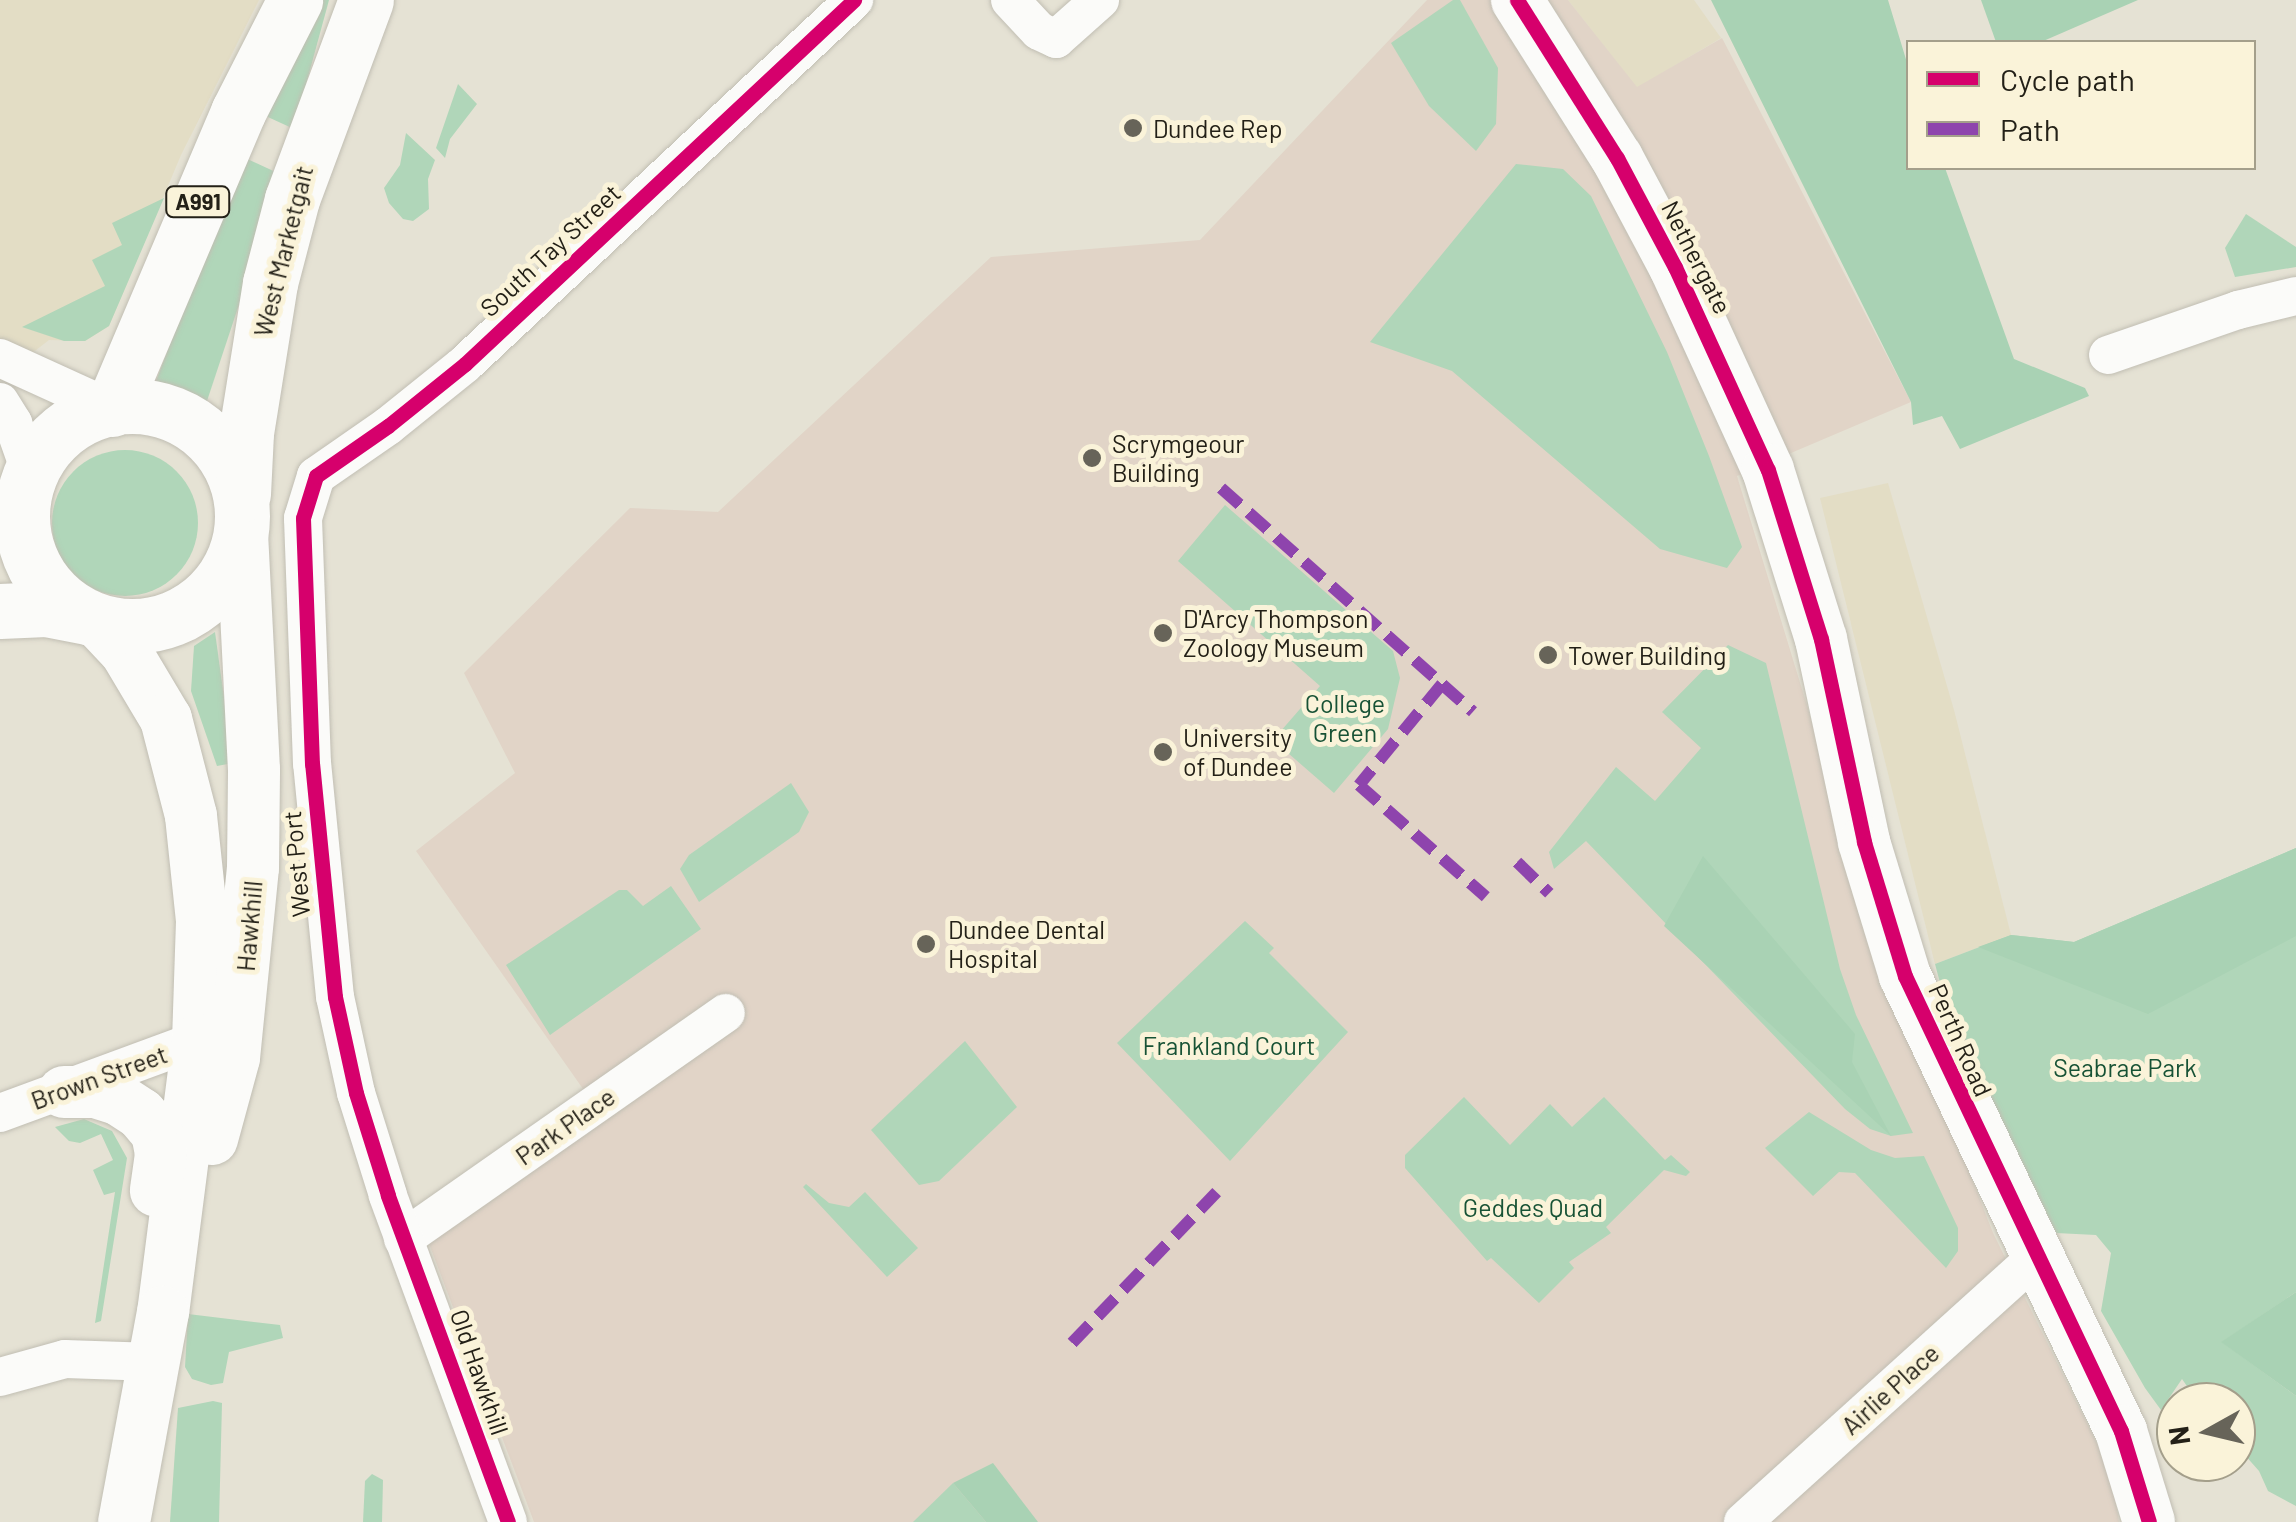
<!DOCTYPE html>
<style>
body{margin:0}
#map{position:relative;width:2296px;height:1522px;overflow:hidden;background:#e5e2d4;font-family:Barlow,sans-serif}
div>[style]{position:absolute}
.built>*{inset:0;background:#e3ddc5}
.education>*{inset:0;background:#e1d4c7}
.green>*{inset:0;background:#b0d6b9}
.round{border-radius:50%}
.forest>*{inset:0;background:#a9d2b4}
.roads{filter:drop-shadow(0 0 2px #c1beb3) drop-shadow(0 0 2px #c1beb3)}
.street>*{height:38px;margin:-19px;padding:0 19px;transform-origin:19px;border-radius:19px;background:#fbfbf9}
.secondary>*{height:52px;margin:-26px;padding:0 26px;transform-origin:26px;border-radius:26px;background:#fbfbf9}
.primary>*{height:55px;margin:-27.5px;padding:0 27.5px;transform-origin:27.5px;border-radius:27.5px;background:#fbfbf9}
.primary>.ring{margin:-27.5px;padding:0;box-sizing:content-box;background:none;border:55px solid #fbfbf9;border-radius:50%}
.quiet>*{height:12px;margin-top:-6px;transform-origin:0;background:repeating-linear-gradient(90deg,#8e44ad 0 25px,transparent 0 37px)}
.cycleway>*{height:15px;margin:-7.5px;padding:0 7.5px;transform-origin:7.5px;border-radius:7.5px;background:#d6006c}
.dots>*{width:28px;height:28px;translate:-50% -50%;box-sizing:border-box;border:5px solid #faf3d9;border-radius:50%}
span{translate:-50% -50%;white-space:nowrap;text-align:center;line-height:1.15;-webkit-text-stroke:10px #faf3d9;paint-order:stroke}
.shield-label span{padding:2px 8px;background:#faf3d9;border:2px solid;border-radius:8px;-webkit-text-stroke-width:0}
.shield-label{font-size:22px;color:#232017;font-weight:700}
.poi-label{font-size:25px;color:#232017}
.left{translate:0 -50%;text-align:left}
.street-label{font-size:25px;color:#232017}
.park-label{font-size:25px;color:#175235}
.legend{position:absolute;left:1906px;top:40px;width:350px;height:130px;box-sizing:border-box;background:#faf3d9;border:2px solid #a49f8b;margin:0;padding:12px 18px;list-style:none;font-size:30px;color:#232017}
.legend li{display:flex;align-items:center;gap:20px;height:50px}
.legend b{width:50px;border:2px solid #a49f8b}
.north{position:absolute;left:2156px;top:1382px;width:100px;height:100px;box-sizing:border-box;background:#faf3d9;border:2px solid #a49f8b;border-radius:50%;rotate:262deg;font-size:28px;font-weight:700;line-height:40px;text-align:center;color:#232017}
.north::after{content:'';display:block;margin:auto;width:35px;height:45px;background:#676459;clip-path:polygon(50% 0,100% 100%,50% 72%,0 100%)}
</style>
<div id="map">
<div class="built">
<div style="clip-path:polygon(0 0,259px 0,181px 155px,109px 326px,85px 341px,49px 340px,0 378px)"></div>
<div style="clip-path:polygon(1568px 0,1694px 0,1721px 38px,1637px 88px)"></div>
<div style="clip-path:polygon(1888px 483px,1954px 710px,2011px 935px,1935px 964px,1820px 498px)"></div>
</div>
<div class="education">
<div style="clip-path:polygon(1427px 0,1568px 0,1637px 87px,1722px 38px,1911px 402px,1737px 476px,1877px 935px,1993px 1233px,2111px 1472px,2119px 1522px,534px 1522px,428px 1241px,602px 1116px,416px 851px,515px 773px,464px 673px,630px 508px,718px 512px,991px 257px,1200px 240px)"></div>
</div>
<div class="green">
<div style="clip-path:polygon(312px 0,329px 0,294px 129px,257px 112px)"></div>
<div style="clip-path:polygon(1453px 0,1460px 0,1498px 68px,1496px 124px,1476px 151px,1429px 106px,1391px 43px)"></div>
<div style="clip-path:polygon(458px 84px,477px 104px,450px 139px,445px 158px,436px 148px)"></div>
<div style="clip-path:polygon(406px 133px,435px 160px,428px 179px,429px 209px,413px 221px,403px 219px,389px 203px,384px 188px,400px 165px)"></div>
<div style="clip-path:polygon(241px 156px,282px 175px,204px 410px,153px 389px)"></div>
<div style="clip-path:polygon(1516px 164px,1563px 169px,1591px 196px,1667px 352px,1709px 456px,1742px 547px,1727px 568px,1660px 549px,1452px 371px,1370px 342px)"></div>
<div style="clip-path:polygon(164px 198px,109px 326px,85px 341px,64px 341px,22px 327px,105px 286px,92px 260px,122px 245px,112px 223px)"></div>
<div style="clip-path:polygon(2246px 214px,2296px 247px,2296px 267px,2235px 277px,2225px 248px)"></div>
<div class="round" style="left:52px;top:450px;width:146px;height:146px"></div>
<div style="clip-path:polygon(1225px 505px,1393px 651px,1400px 678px,1388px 729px,1334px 793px,1273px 740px,1320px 686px,1178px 561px)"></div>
<div style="clip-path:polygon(215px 632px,233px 763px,217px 766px,191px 691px,194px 646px)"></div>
<div style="clip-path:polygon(1728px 645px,1766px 663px,1840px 969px,1856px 1015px,1913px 1133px,1891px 1136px,1870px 1129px,1845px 1109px,1586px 841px,1554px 869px,1549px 852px,1616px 767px,1655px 801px,1701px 748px,1662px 712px)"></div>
<div style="clip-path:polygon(791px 783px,809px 812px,799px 832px,699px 902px,680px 869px,689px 855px)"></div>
<div style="clip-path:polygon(2296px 848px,2296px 1292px,2222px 1342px,2296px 1396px,2296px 1506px,2268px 1491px,2259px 1471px,2236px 1445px,2236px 1402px,2198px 1402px,2182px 1379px,2161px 1410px,2145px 1388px,2101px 1311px,2111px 1253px,2096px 1235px,2056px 1233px,1947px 1009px,1935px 964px,2011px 935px,2074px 942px)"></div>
<div style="clip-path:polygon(671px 886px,701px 929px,550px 1035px,506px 965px,619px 890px,627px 890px,643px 906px)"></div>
<div style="clip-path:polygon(1245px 921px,1274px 948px,1269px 953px,1348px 1032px,1230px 1161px,1117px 1043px)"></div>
<div style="clip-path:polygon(965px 1041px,1017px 1107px,939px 1181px,919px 1185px,871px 1130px)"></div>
<div style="clip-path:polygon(1464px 1097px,1510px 1145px,1550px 1104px,1572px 1127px,1604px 1097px,1665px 1160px,1671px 1155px,1690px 1172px,1686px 1176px,1664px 1170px,1606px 1227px,1611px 1233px,1569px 1262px,1574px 1268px,1539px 1303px,1491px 1258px,1487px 1261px,1405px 1168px,1405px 1155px)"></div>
<div style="clip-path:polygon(1809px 1112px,1871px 1150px,1895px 1158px,1924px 1156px,1958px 1228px,1958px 1251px,1946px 1268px,1855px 1173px,1839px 1172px,1813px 1196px,1765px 1148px)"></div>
<div style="clip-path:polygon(84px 1119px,112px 1131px,127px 1158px,101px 1321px,95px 1323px,115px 1192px,104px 1195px,93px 1170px,113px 1160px,101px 1134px,80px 1143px,69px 1141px,55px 1127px)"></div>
<div style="clip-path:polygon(806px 1184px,829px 1203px,849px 1207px,865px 1192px,918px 1248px,887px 1277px,803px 1187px)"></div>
<div style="clip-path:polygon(188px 1314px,280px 1325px,283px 1338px,229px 1352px,223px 1383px,211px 1385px,192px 1379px,185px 1367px)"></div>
<div style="clip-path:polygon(213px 1401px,222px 1403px,219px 1522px,170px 1522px,178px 1408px)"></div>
<div style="clip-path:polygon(372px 1474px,383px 1480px,382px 1522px,363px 1522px,365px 1481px)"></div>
<div style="clip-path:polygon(953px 1483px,986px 1522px,913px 1522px)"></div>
</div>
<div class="forest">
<div style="clip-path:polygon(1711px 0,1888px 0,1908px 66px,1908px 168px,1945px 168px,2014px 359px,2085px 388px,2089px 396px,1960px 449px,1942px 416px,1913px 425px,1911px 402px)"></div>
<div style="clip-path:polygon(1981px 0,2138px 0,2041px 42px,1996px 42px)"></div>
<div style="clip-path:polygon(2296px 848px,2296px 936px,2148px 1014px,1978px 947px,2011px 935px,2074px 942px)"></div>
<div style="clip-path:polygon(1703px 856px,1855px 1034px,1852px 1062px,1891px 1136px,1664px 926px)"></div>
<div style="clip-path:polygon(2296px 1292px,2296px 1396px,2221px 1342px)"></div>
<div style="clip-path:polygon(993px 1463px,1038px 1522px,986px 1522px,953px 1483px)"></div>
</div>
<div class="roads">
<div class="street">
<div style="left:1010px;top:0;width:42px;rotate:46.9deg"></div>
<div style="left:1039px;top:31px;width:19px;rotate:25deg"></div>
<div style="left:1056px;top:39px;width:59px;rotate:-41.6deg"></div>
<div style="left:2108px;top:355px;width:138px;rotate:-19.1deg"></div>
<div style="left:2238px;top:310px;width:60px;rotate:-13.6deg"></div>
<div style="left:0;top:358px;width:123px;rotate:24.5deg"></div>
<div style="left:0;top:402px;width:25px;rotate:58deg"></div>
<div style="left:13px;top:423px;width:54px;rotate:70.6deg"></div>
<div style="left:0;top:1113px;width:211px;rotate:-20.2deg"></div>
<div style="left:403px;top:1239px;width:394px;rotate:-35deg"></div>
<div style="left:0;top:1377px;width:67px;rotate:-15.5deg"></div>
<div style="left:65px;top:1359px;width:89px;rotate:1.9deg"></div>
<div style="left:508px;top:1522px;width:348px;rotate:-110.2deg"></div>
<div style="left:388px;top:1195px;width:107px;rotate:-107.4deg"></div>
<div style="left:356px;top:1093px;width:98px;rotate:-102.3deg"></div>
<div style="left:335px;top:997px;width:234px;rotate:-95.6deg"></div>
<div style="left:312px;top:764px;width:246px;rotate:-92.1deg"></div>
<div style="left:303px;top:518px;width:44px;rotate:-72.8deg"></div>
<div style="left:316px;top:476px;width:88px;rotate:-34.8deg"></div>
<div style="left:388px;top:426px;width:99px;rotate:-38.8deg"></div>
<div style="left:465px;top:364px;width:533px;rotate:-43.1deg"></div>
<div style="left:1743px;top:1522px;width:398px;rotate:-42.1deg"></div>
</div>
<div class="secondary">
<div style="left:1517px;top:0;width:187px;rotate:57.7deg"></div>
<div style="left:1617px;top:158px;width:123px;rotate:62deg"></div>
<div style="left:1675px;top:267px;width:223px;rotate:65.4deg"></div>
<div style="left:1768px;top:470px;width:177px;rotate:72.6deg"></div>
<div style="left:1821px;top:639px;width:208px;rotate:78deg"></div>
<div style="left:1864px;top:842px;width:140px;rotate:73deg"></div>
<div style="left:1905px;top:976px;width:504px;rotate:64.61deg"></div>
<div style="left:2121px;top:1431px;width:95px;rotate:72.9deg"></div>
<div style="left:96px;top:620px;width:44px;rotate:46.8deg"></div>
<div style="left:126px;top:652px;width:78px;rotate:59.2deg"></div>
<div style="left:166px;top:719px;width:100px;rotate:75.5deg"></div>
<div style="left:191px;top:816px;width:106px;rotate:84deg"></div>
<div style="left:202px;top:921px;width:119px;rotate:91.9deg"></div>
<div style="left:198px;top:1040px;width:274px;rotate:97.3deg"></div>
<div style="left:163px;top:1312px;width:214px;rotate:100.5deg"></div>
<div style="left:64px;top:1092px;width:31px"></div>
<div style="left:95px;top:1092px;width:24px;rotate:17deg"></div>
<div style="left:118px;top:1099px;width:27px;rotate:33deg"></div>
<div style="left:141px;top:1114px;width:25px;rotate:50deg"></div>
<div style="left:157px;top:1133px;width:21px;rotate:79deg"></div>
<div style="left:161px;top:1154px;width:37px;rotate:98deg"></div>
<div style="left:212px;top:1139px;width:84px;rotate:-74.8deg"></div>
<div style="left:234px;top:1058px;width:191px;rotate:-84.3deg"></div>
<div style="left:253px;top:868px;width:98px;rotate:-89.4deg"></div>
<div style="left:254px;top:770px;width:240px;rotate:-92.9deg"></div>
</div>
<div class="primary">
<div class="ring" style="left:22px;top:406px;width:165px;height:165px"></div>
<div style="left:112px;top:409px;width:323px;rotate:-67deg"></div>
<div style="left:238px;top:112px;width:126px;rotate:-63deg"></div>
<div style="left:243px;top:494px;width:61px;rotate:-87.2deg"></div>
<div style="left:246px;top:433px;width:152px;rotate:-80.9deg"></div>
<div style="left:270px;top:283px;width:87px;rotate:-75.3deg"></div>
<div style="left:292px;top:199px;width:212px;rotate:-69.6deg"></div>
<div style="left:0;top:611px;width:46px;rotate:-2.5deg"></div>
<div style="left:46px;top:609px;width:42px;rotate:11deg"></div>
</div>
</div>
<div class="quiet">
<div style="left:1221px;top:488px;width:337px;rotate:41.6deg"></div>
<div style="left:1442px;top:684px;width:131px;rotate:129.4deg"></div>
<div style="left:1359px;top:785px;width:169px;rotate:41.4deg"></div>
<div style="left:1517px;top:862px;width:45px;rotate:44.1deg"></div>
<div style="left:1072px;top:1343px;width:209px;rotate:-46.2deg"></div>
</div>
<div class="cycleway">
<div style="left:1517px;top:0;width:187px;rotate:57.7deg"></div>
<div style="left:1617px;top:158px;width:123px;rotate:62deg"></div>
<div style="left:1675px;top:267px;width:223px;rotate:65.4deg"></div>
<div style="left:1768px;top:470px;width:177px;rotate:72.6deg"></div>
<div style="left:1821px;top:639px;width:208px;rotate:78deg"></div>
<div style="left:1864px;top:842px;width:140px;rotate:73deg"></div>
<div style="left:1905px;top:976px;width:504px;rotate:64.61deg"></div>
<div style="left:2121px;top:1431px;width:95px;rotate:72.9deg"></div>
<div style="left:508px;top:1522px;width:348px;rotate:-110.2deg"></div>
<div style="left:388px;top:1195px;width:107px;rotate:-107.4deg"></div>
<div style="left:356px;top:1093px;width:98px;rotate:-102.3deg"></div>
<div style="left:335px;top:997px;width:234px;rotate:-95.6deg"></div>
<div style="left:312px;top:764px;width:246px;rotate:-92.1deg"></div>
<div style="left:303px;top:518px;width:44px;rotate:-72.8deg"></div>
<div style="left:316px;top:476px;width:88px;rotate:-34.8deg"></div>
<div style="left:388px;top:426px;width:99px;rotate:-38.8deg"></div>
<div style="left:465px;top:364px;width:533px;rotate:-43.1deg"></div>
</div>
<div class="dots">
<div style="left:1133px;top:128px;background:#676459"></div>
<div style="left:1092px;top:458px;background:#676459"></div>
<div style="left:1163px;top:633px;background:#676459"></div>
<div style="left:1548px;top:655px;background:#676459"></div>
<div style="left:1163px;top:752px;background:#676459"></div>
<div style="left:926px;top:944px;background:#676459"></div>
</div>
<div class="shield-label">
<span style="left:198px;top:202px">A991</span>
</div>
<div class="poi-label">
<span class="left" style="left:1153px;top:128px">Dundee Rep</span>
<span class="left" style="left:1112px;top:458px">Scrymgeour<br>Building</span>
<span class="left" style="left:1183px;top:633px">D'Arcy Thompson<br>Zoology Museum</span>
<span class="left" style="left:1568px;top:655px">Tower Building</span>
<span class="left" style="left:1183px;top:752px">University<br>of Dundee</span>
<span class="left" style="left:948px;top:944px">Dundee Dental<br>Hospital</span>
</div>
<div class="street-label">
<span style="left:550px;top:250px;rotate:-43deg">South Tay Street</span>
<span style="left:283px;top:251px;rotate:-76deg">West Marketgait</span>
<span style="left:1697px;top:257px;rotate:63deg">Nethergate</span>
<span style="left:296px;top:864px;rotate:-95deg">West Port</span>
<span style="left:249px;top:926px;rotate:-85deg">Hawkhill</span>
<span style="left:1961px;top:1040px;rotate:66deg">Perth Road</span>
<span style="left:99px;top:1077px;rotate:-20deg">Brown Street</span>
<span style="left:565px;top:1126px;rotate:-35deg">Park Place</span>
<span style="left:480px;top:1372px;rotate:71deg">Old Hawkhill</span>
<span style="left:1890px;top:1389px;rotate:-42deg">Airlie Place</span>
</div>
<div class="park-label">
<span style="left:1345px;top:718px">College<br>Green</span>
<span style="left:1229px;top:1045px">Frankland Court</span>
<span style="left:2125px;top:1067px">Seabrae Park</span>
<span style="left:1533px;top:1207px">Geddes Quad</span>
</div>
<ul class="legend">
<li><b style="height:12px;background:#d6006c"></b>Cycle path</li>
<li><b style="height:12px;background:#8e44ad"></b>Path</li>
</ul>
<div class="north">N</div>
</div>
